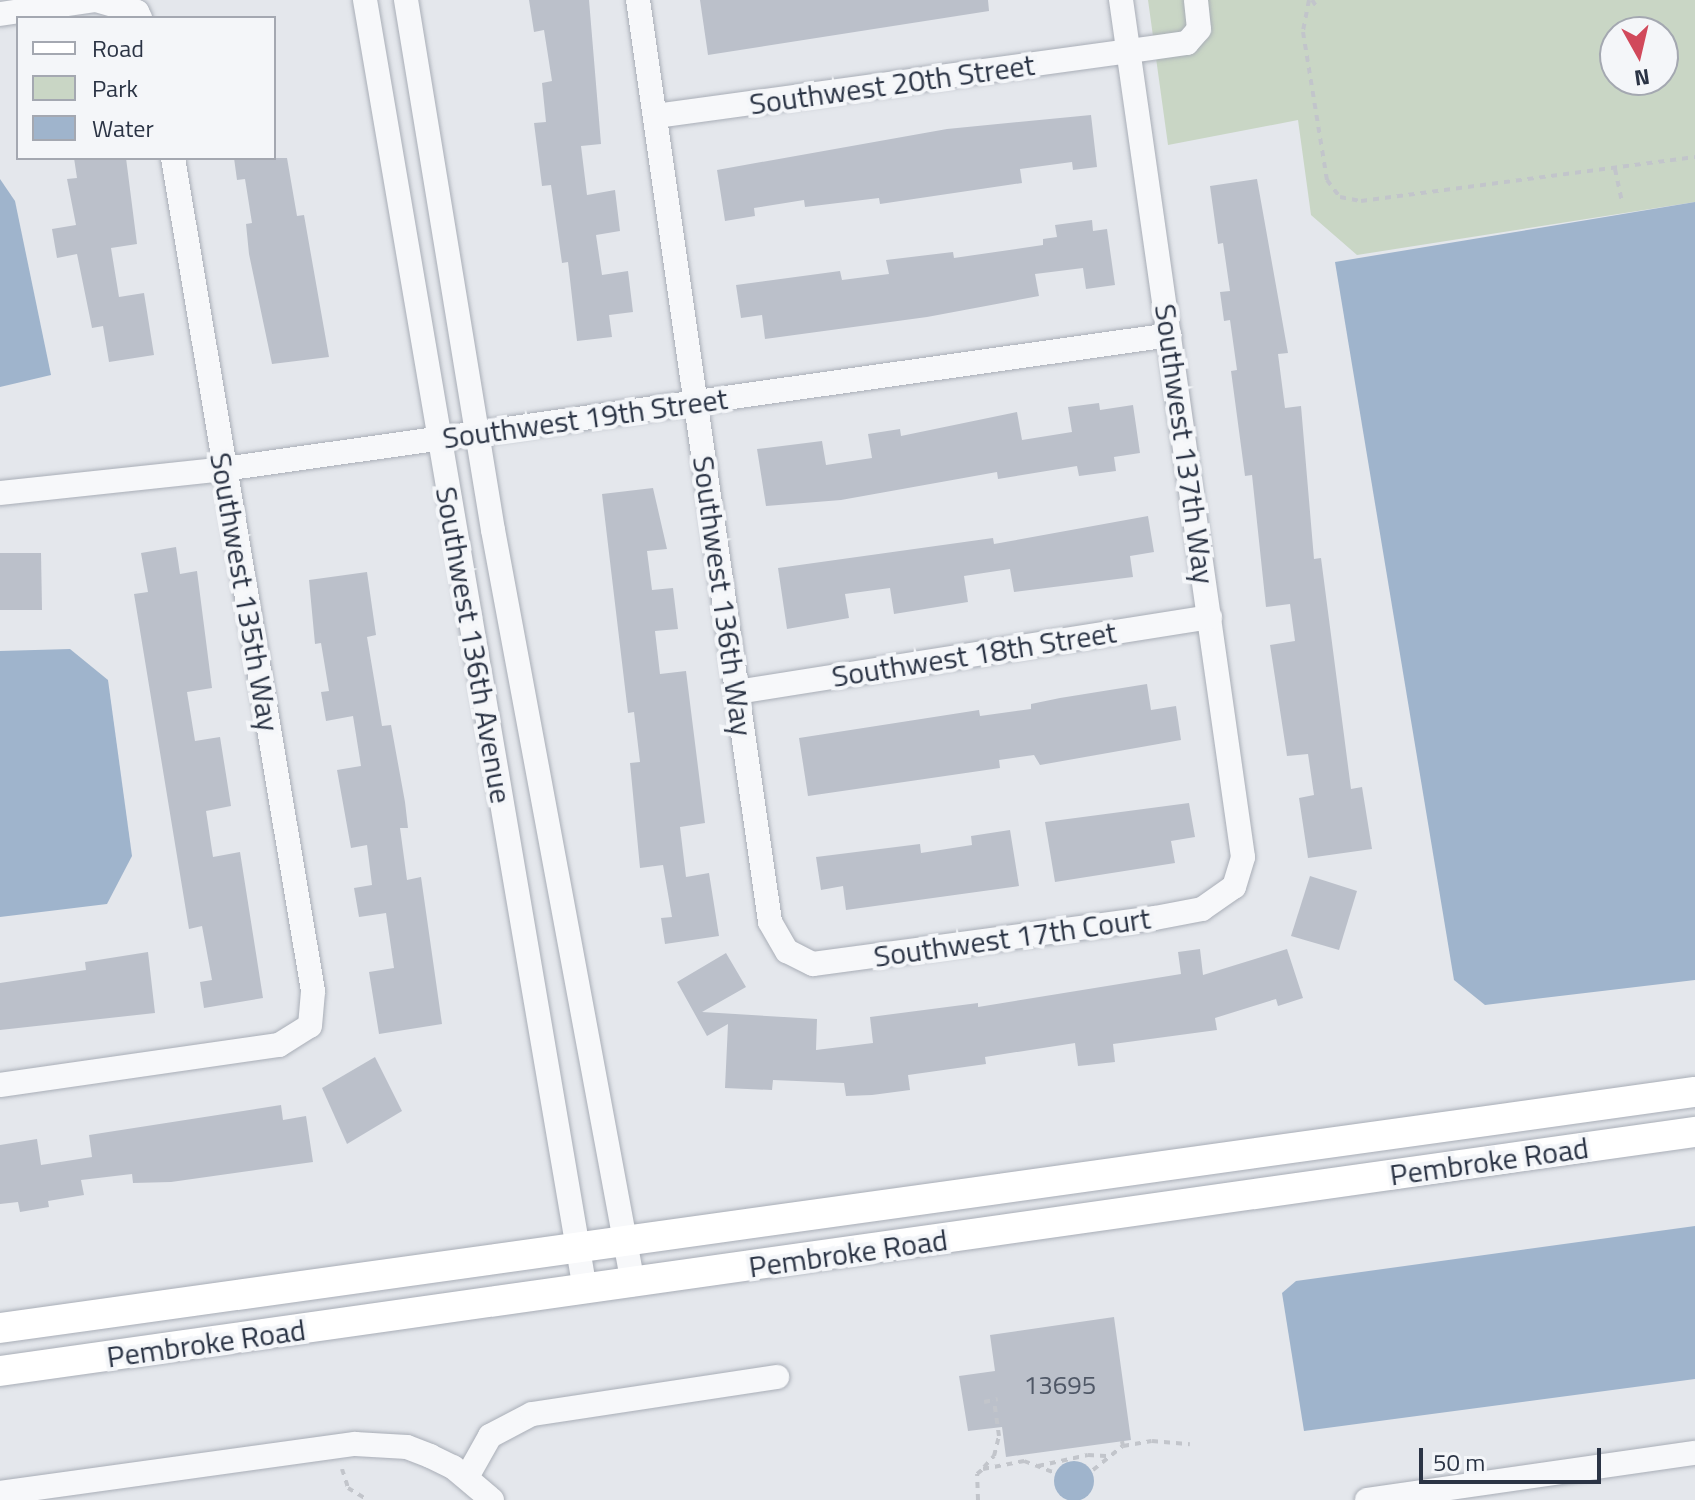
<!DOCTYPE html>
<style>
body{margin:0}
#map{position:relative;width:1695px;height:1500px;overflow:hidden;background:#e4e7ec;font-family:"Titillium Web",sans-serif}
div>[style]{position:absolute}
.green>*{inset:0;background:#c9d6c5}
.water>*{inset:0;background:#9fb4cc}
.round{border-radius:50%}
.building>*{inset:0;background:#bbc0ca}
.path>*{height:4px;margin-top:-2px;transform-origin:0;background:repeating-linear-gradient(90deg,#c2c5cb 0 6px,transparent 0 12px)}
.roads{filter:drop-shadow(0 0 2px #a9aeb7) drop-shadow(0 0 2px #a9aeb7)}
.minor>*{height:24px;margin:-12px;padding:0 12px;transform-origin:12px;border-radius:12px;background:#f7f8fa}
.major>*{height:30px;margin:-15px;padding:0 15px;transform-origin:15px;border-radius:15px;background:#fff}
span{translate:-50% -50%;white-space:nowrap;text-align:center;line-height:1.15;-webkit-text-stroke:8px #f4f6f9;paint-order:stroke}
.number-label{font-size:26px;color:#4f5766}
.number-label span{-webkit-text-stroke-width:0}
.street-label{font-size:30px;color:#2b3445}
.legend{position:absolute;left:16px;top:16px;width:260px;height:144px;box-sizing:border-box;background:#f4f6f9;border:2px solid #a4a8b1;margin:0;padding:10px 14px;list-style:none;font-size:24px;color:#2b3445}
.legend li{display:flex;align-items:center;gap:16px;height:40px}
.legend b{width:40px;border:2px solid #a4a8b1}
.north{position:absolute;left:1599px;top:16px;width:80px;height:80px;box-sizing:border-box;background:#f4f6f9;border:2px solid #a4a8b1;border-radius:50%;rotate:172deg;font-size:22px;font-weight:700;line-height:32px;text-align:center;color:#2b3445}
.north::after{content:'';display:block;margin:auto;width:28px;height:36px;background:#d1495b;clip-path:polygon(50% 0,100% 100%,50% 72%,0 100%)}
.scale{position:absolute;left:1419px;top:1448px;width:182px;height:36px;box-sizing:border-box;border:4px solid #2b3445;border-top:0;padding-left:10px;font-size:24px;line-height:28px;white-space:nowrap;color:#2b3445;-webkit-text-stroke:6px #f4f6f9;paint-order:stroke}
</style>
<div id="map">
<div class="green">
<div style="clip-path:polygon(evenodd,1148px 0,1695px 0,1695px 202px,1357px 255px,1311px 215px,1298px 120px,1168px 145px,1148px 0,1615px 32px,1663px 32px,1663px 80px,1615px 80px,1615px 32px)"></div>
</div>
<div class="water">
<div style="clip-path:polygon(0 179px,15px 201px,51px 375px,0 387px)"></div>
<div style="clip-path:polygon(1695px 202px,1695px 980px,1485px 1005px,1454px 980px,1335px 262px)"></div>
<div style="clip-path:polygon(70px 649px,108px 680px,132px 856px,107px 904px,0 917px,0 651px)"></div>
<div style="clip-path:polygon(1695px 1226px,1695px 1379px,1304px 1431px,1282px 1293px,1296px 1281px)"></div>
<div class="round" style="left:1054px;top:1461px;width:40px;height:40px"></div>
</div>
<div class="building">
<div style="clip-path:polygon(529px 0,589px 0,601px 144px,581px 146px,587px 195px,615px 190px,620px 231px,596px 235px,602px 275px,628px 271px,633px 312px,609px 315px,612px 337px,577px 341px,568px 262px,562px 263px,551px 185px,542px 186px,534px 123px,546px 122px,542px 83px,552px 81px,544px 30px,534px 32px)"></div>
<div style="clip-path:polygon(700px 0,988px 0,989px 11px,708px 55px)"></div>
<div style="clip-path:polygon(1091px 115px,1097px 167px,1073px 170px,1072px 162px,1020px 169px,1022px 183px,880px 204px,879px 198px,805px 207px,804px 200px,754px 208px,755px 216px,725px 221px,717px 170px,947px 129px)"></div>
<div style="clip-path:polygon(74px 158px,126px 158px,137px 244px,111px 248px,119px 297px,144px 293px,154px 355px,109px 362px,103px 326px,92px 328px,77px 254px,57px 258px,52px 229px,76px 225px,67px 179px,77px 178px)"></div>
<div style="clip-path:polygon(234px 158px,287px 158px,297px 216px,304px 215px,329px 357px,272px 364px,249px 254px,246px 224px,252px 223px,245px 179px,237px 180px)"></div>
<div style="clip-path:polygon(1257px 179px,1288px 353px,1278px 354px,1285px 408px,1301px 406px,1314px 559px,1321px 558px,1351px 789px,1362px 787px,1372px 849px,1308px 858px,1299px 798px,1314px 795px,1308px 754px,1287px 756px,1270px 645px,1295px 641px,1290px 604px,1266px 607px,1252px 475px,1245px 476px,1231px 371px,1237px 370px,1230px 320px,1224px 321px,1220px 292px,1230px 291px,1223px 243px,1218px 244px,1210px 186px)"></div>
<div style="clip-path:polygon(1092px 220px,1093px 231px,1107px 229px,1115px 285px,1086px 289px,1083px 268px,1035px 274px,1039px 296px,927px 317px,765px 339px,762px 315px,741px 318px,736px 285px,840px 271px,842px 280px,889px 274px,886px 260px,953px 252px,954px 258px,1043px 245px,1043px 239px,1057px 237px,1055px 225px)"></div>
<div style="clip-path:polygon(1099px 403px,1100px 410px,1133px 405px,1140px 453px,1114px 457px,1116px 471px,1079px 476px,1077px 466px,998px 479px,997px 472px,841px 500px,766px 506px,757px 449px,822px 441px,826px 465px,872px 458px,868px 434px,900px 429px,901px 436px,1017px 412px,1022px 440px,1072px 432px,1068px 407px)"></div>
<div style="clip-path:polygon(653px 488px,667px 549px,647px 551px,652px 590px,673px 588px,678px 629px,655px 631px,660px 674px,686px 671px,705px 823px,680px 827px,686px 877px,709px 873px,719px 936px,665px 944px,661px 918px,672px 917px,663px 865px,640px 868px,630px 763px,640px 762px,634px 712px,628px 713px,602px 494px)"></div>
<div style="clip-path:polygon(1148px 516px,1154px 552px,1130px 556px,1133px 577px,1014px 592px,1010px 569px,964px 576px,968px 602px,894px 614px,890px 588px,845px 594px,849px 618px,787px 629px,778px 568px,993px 538px,994px 544px)"></div>
<div style="clip-path:polygon(176px 547px,180px 574px,197px 571px,212px 688px,187px 692px,195px 741px,220px 737px,231px 806px,206px 811px,213px 857px,240px 852px,263px 998px,204px 1008px,200px 982px,212px 980px,202px 926px,189px 929px,134px 594px,148px 592px,141px 553px)"></div>
<div style="clip-path:polygon(0 553px,41px 553px,42px 610px,0 610px)"></div>
<div style="clip-path:polygon(367px 572px,376px 635px,367px 637px,382px 726px,391px 725px,405px 802px,408px 828px,400px 828px,407px 880px,421px 877px,442px 1024px,379px 1034px,369px 972px,394px 968px,386px 913px,359px 917px,354px 888px,372px 885px,367px 845px,351px 848px,337px 770px,361px 766px,353px 716px,326px 721px,321px 692px,329px 691px,321px 643px,315px 644px,309px 580px)"></div>
<div style="clip-path:polygon(1147px 684px,1151px 710px,1176px 706px,1181px 740px,1040px 765px,1034px 755px,999px 760px,1000px 768px,808px 796px,799px 738px,979px 710px,980px 716px,1031px 709px,1031px 704px,1060px 698px)"></div>
<div style="clip-path:polygon(1189px 803px,1195px 837px,1171px 841px,1175px 863px,1055px 882px,1045px 822px)"></div>
<div style="clip-path:polygon(1010px 830px,1019px 886px,846px 910px,843px 886px,821px 890px,816px 857px,920px 844px,921px 853px,972px 845px,971px 836px)"></div>
<div style="clip-path:polygon(1310px 876px,1357px 891px,1339px 950px,1291px 936px)"></div>
<div style="clip-path:polygon(1200px 949px,1203px 975px,1287px 949px,1303px 998px,1278px 1006px,1276px 999px,1215px 1018px,1217px 1030px,1113px 1044px,1115px 1062px,1078px 1066px,1075px 1043px,985px 1057px,986px 1064px,908px 1075px,910px 1090px,872px 1095px,846px 1096px,844px 1083px,773px 1080px,772px 1090px,725px 1088px,728px 1024px,707px 1036px,677px 982px,726px 953px,746px 987px,702px 1012px,817px 1019px,816px 1050px,873px 1043px,870px 1017px,978px 1003px,978px 1007px,1181px 974px,1178px 952px)"></div>
<div style="clip-path:polygon(148px 952px,155px 1013px,0 1030px,0 983px,86px 970px,85px 962px)"></div>
<div style="clip-path:polygon(375px 1057px,402px 1111px,347px 1144px,322px 1088px)"></div>
<div style="clip-path:polygon(281px 1105px,283px 1120px,306px 1116px,313px 1162px,171px 1182px,133px 1183px,132px 1174px,81px 1180px,84px 1195px,48px 1201px,49px 1207px,20px 1212px,18px 1202px,0 1204px,0 1145px,37px 1139px,41px 1165px,92px 1157px,89px 1135px)"></div>
<div style="clip-path:polygon(1114px 1317px,1131px 1440px,1006px 1457px,1002px 1427px,968px 1431px,959px 1376px,995px 1371px,990px 1335px)"></div>
</div>
<div class="path">
<div style="left:1309px;top:0;width:33px;rotate:101deg"></div>
<div style="left:1303px;top:32px;width:150px;rotate:80.8deg"></div>
<div style="left:1327px;top:180px;width:21px;rotate:53deg"></div>
<div style="left:1340px;top:197px;width:21px;rotate:11deg"></div>
<div style="left:1361px;top:201px;width:337px;rotate:-7.5deg"></div>
<div style="left:1312px;top:0;width:11px;rotate:56deg"></div>
<div style="left:1615px;top:169px;width:33px;rotate:78deg"></div>
<div style="left:984px;top:1402px;width:14px;rotate:-12deg"></div>
<div style="left:1122px;top:1441px;width:5px;rotate:79deg"></div>
<div style="left:1123px;top:1446px;width:29px;rotate:-10deg"></div>
<div style="left:1152px;top:1441px;width:38px;rotate:5deg"></div>
<div style="left:1038px;top:1466px;width:51px;rotate:-12.4deg"></div>
<div style="left:1088px;top:1455px;width:22px;rotate:3deg"></div>
<div style="left:984px;top:1467px;width:15px;rotate:-48deg"></div>
<div style="left:994px;top:1456px;width:21px;rotate:-76deg"></div>
<div style="left:999px;top:1436px;width:36px;rotate:-98deg"></div>
<div style="left:342px;top:1469px;width:20px;rotate:72deg"></div>
<div style="left:348px;top:1488px;width:23px;rotate:31deg"></div>
<div style="left:1093px;top:1470px;width:38px;rotate:-39deg"></div>
<div style="left:978px;top:1500px;width:26px;rotate:-92deg"></div>
<div style="left:977px;top:1474px;width:8px;rotate:-40deg"></div>
<div style="left:983px;top:1469px;width:42px;rotate:-11deg"></div>
<div style="left:1024px;top:1461px;width:31px;rotate:21deg"></div>
</div>
<div class="roads">
<div class="minor">
<div style="left:365px;top:0;width:1309px;rotate:80.32deg"></div>
<div style="left:406px;top:0;width:537px;rotate:80.68deg"></div>
<div style="left:493px;top:530px;width:767px;rotate:79.48deg"></div>
<div style="left:638px;top:0;width:931px;rotate:81.85deg"></div>
<div style="left:770px;top:922px;width:34px;rotate:60deg"></div>
<div style="left:787px;top:951px;width:29px;rotate:27deg"></div>
<div style="left:813px;top:964px;width:345px;rotate:-7.7deg"></div>
<div style="left:1155px;top:918px;width:48px;rotate:-10.8deg"></div>
<div style="left:1202px;top:909px;width:39px;rotate:-35deg"></div>
<div style="left:1234px;top:887px;width:31px;rotate:-73deg"></div>
<div style="left:1243px;top:857px;width:866px;rotate:-98.1deg"></div>
<div style="left:0;top:14px;width:97px;rotate:-8.3deg"></div>
<div style="left:96px;top:0;width:43px;rotate:16.3deg"></div>
<div style="left:137px;top:12px;width:7px;rotate:63deg"></div>
<div style="left:656px;top:116px;width:536px;rotate:-7.83deg"></div>
<div style="left:1187px;top:43px;width:18px;rotate:-49deg"></div>
<div style="left:1199px;top:29px;width:29px;rotate:-96deg"></div>
<div style="left:0;top:493px;width:225px;rotate:-6.1deg"></div>
<div style="left:224px;top:469px;width:955px;rotate:-8.06deg"></div>
<div style="left:737px;top:692px;width:479px;rotate:-9deg"></div>
<div style="left:0;top:1085px;width:282px;rotate:-8.2deg"></div>
<div style="left:279px;top:1045px;width:36px;rotate:-32deg"></div>
<div style="left:310px;top:1026px;width:35px;rotate:-85deg"></div>
<div style="left:313px;top:991px;width:845px;rotate:-99.54deg"></div>
<div style="left:467px;top:1477px;width:47px;rotate:-60.7deg"></div>
<div style="left:490px;top:1436px;width:47px;rotate:-27.6deg"></div>
<div style="left:532px;top:1414px;width:248px;rotate:-8.6deg"></div>
<div style="left:0;top:1493px;width:358px;rotate:-7.9deg"></div>
<div style="left:355px;top:1444px;width:52px;rotate:3.3deg"></div>
<div style="left:407px;top:1447px;width:25px;rotate:21deg"></div>
<div style="left:430px;top:1456px;width:25px;rotate:26deg"></div>
<div style="left:453px;top:1467px;width:51px;rotate:40.2deg"></div>
<div style="left:1367px;top:1500px;width:331px;rotate:-8.2deg"></div>
</div>
<div class="major">
<div style="left:0;top:1328px;width:1711px;rotate:-7.93deg"></div>
<div style="left:0;top:1371px;width:1712px;rotate:-8.03deg"></div>
</div>
</div>
<div class="number-label">
<span style="left:1060px;top:1385px">13695</span>
</div>
<div class="street-label">
<span style="left:892px;top:84px;rotate:-8deg">Southwest 20th Street</span>
<span style="left:585px;top:418px;rotate:-8deg">Southwest 19th Street</span>
<span style="left:1185px;top:444px;rotate:82deg">Southwest 137th Way</span>
<span style="left:245px;top:592px;rotate:80deg">Southwest 135th Way</span>
<span style="left:723px;top:596px;rotate:82deg">Southwest 136th Way</span>
<span style="left:474px;top:645px;rotate:80deg">Southwest 136th Avenue</span>
<span style="left:974px;top:654px;rotate:-9deg">Southwest 18th Street</span>
<span style="left:1012px;top:937px;rotate:-8deg">Southwest 17th Court</span>
<span style="left:1489px;top:1161px;rotate:-8deg">Pembroke Road</span>
<span style="left:848px;top:1253px;rotate:-8deg">Pembroke Road</span>
<span style="left:206px;top:1343px;rotate:-8deg">Pembroke Road</span>
</div>
<ul class="legend">
<li><b style="height:10px;background:#fff"></b>Road</li>
<li><b style="height:22px;background:#c9d6c5"></b>Park</li>
<li><b style="height:22px;background:#9fb4cc"></b>Water</li>
</ul>
<div class="north">N</div>
<div class="scale">50 m</div>
</div>
